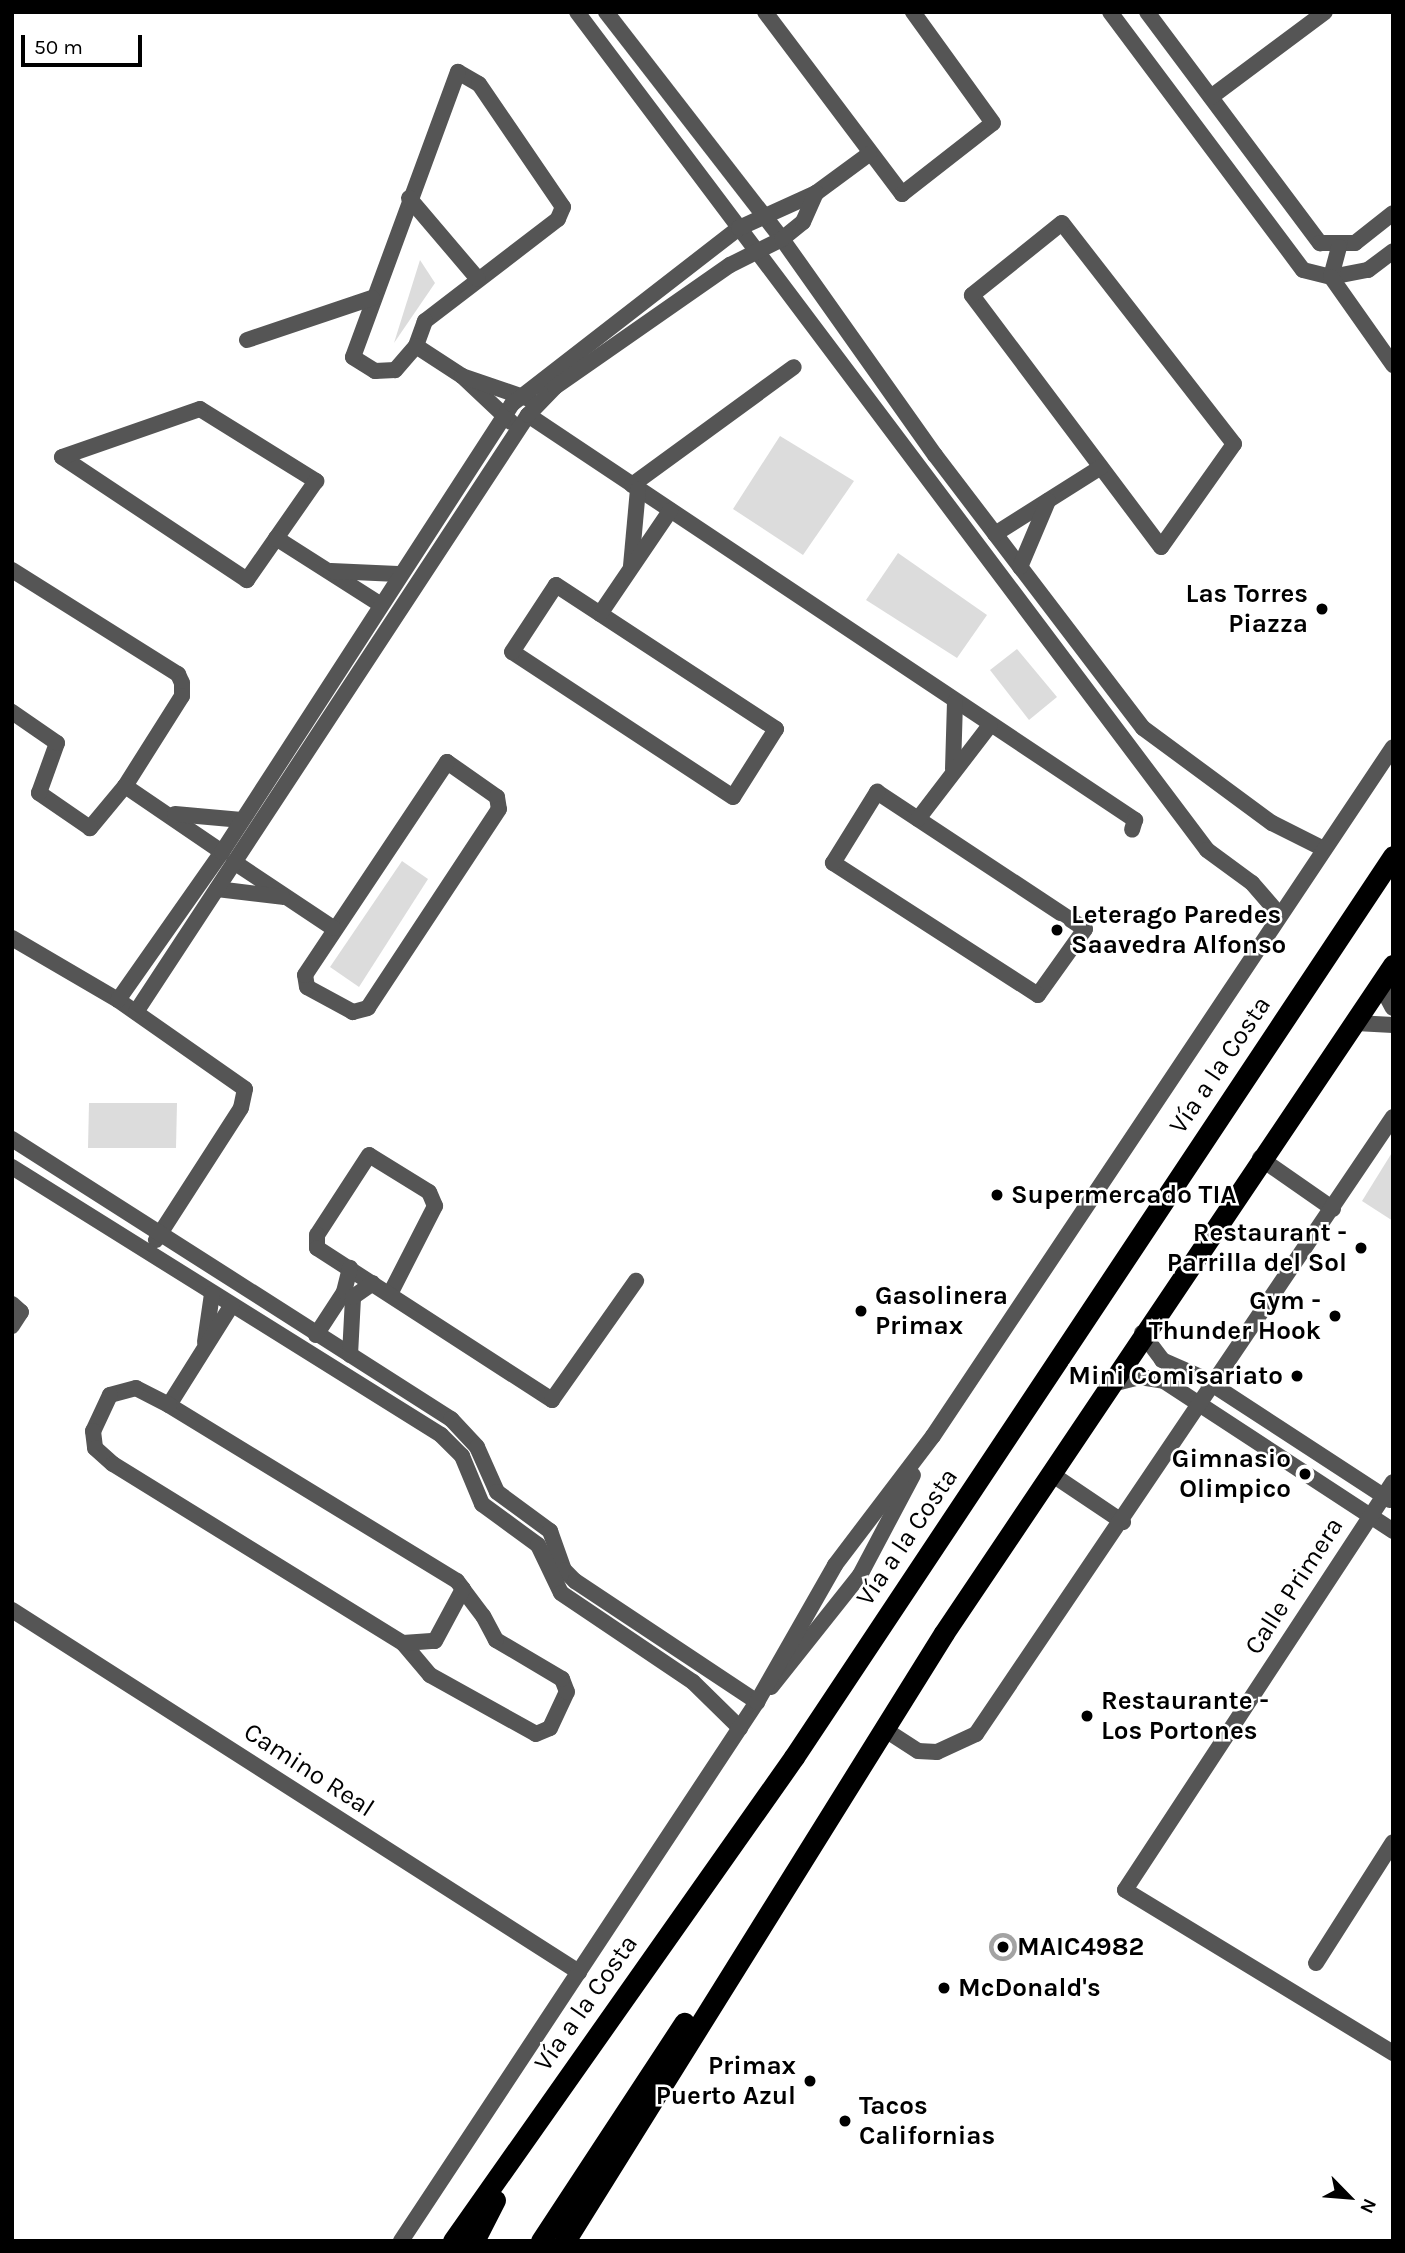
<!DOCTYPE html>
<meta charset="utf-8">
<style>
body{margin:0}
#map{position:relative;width:1405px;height:2253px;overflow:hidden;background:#fff;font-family:Karla,sans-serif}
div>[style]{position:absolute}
.green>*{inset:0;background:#dcdcdc}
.water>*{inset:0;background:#a3a3a3}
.round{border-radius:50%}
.minor>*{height:16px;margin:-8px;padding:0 8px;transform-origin:8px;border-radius:8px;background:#555}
.highway>*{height:21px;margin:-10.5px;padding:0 10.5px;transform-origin:10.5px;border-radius:10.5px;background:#000}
.dots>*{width:19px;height:19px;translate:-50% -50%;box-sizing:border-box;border:4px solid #fff;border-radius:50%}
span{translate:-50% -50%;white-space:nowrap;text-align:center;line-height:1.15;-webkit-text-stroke:5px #fff;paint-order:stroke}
.poi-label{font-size:26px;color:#000;font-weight:700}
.right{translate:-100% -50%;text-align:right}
.left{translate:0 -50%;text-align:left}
.street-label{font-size:26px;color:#000}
.frame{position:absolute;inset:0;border:14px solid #000;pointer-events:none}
.north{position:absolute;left:1314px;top:2162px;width:70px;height:70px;-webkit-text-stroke:5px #fff;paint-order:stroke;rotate:115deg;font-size:19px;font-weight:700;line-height:28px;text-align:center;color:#000}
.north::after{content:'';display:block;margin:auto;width:24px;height:32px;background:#000;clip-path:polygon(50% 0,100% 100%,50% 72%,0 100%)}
.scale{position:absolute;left:21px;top:35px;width:121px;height:32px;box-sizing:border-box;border:4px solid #000;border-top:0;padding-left:9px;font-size:21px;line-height:24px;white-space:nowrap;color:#000;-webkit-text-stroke:5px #fff;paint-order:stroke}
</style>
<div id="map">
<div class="green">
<div style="clip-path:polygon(420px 260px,435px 283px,394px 343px)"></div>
<div style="clip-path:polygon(780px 436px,854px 481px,803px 555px,733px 509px)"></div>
<div style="clip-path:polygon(898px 553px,987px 615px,957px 658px,866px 600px)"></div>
<div style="clip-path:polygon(1017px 649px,1057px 697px,1029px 720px,990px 670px)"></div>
<div style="clip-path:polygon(402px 861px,428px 879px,359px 987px,330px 967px)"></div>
<div style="clip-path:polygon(89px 1103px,177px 1103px,176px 1148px,88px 1148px)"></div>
<div style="clip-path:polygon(1393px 1151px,1393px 1221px,1362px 1201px)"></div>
</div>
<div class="water">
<div class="round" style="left:989px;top:1933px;width:28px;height:28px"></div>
</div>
<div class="minor">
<div style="left:577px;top:12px;width:1048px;rotate:53.06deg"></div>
<div style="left:1207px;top:850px;width:56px;rotate:36.3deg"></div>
<div style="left:1252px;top:883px;width:38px;rotate:49deg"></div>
<div style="left:606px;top:12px;width:287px;rotate:52.2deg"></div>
<div style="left:782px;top:239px;width:265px;rotate:54.7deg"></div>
<div style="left:935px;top:455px;width:343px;rotate:52.7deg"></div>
<div style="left:1143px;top:728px;width:160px;rotate:36.4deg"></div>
<div style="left:1272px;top:823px;width:56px;rotate:26.6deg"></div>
<div style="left:765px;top:12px;width:228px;rotate:53deg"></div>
<div style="left:902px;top:194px;width:115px;rotate:-38deg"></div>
<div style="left:993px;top:123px;width:137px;rotate:-125.8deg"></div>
<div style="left:1110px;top:12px;width:322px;rotate:53.2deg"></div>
<div style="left:1303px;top:270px;width:29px;rotate:14deg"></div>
<div style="left:1331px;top:277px;width:38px;rotate:-11deg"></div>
<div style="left:1368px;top:270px;width:31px;rotate:-37deg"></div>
<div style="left:1147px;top:12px;width:289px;rotate:53.2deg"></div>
<div style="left:1320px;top:243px;width:35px"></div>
<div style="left:1355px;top:243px;width:48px;rotate:-38.3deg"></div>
<div style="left:458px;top:72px;width:24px;rotate:30deg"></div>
<div style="left:479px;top:84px;width:149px;rotate:55.7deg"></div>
<div style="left:563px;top:207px;width:13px;rotate:113deg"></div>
<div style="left:558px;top:219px;width:168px;rotate:142.5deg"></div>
<div style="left:425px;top:321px;width:27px;rotate:110deg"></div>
<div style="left:416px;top:346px;width:32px;rotate:131deg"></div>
<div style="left:395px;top:370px;width:20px;rotate:177deg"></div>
<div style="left:375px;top:371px;width:26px;rotate:-148deg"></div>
<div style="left:353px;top:357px;width:304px;rotate:-69.8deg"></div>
<div style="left:1211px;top:97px;width:142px;rotate:-36.7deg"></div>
<div style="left:409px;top:198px;width:106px;rotate:49.6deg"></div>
<div style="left:1062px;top:223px;width:280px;rotate:52.1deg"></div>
<div style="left:1234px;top:444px;width:126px;rotate:125.3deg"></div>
<div style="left:1161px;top:547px;width:315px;rotate:-126.9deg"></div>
<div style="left:972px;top:295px;width:115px;rotate:-38.7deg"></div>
<div style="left:1339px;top:247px;width:31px;rotate:105deg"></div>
<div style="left:1331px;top:277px;width:108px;rotate:54.8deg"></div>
<div style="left:247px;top:340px;width:132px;rotate:-18.6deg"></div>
<div style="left:416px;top:346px;width:55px;rotate:33.1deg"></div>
<div style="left:462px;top:376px;width:67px;rotate:43.2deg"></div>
<div style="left:462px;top:376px;width:71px;rotate:18.9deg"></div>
<div style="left:200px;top:409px;width:137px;rotate:31.8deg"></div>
<div style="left:316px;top:481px;width:121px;rotate:124.9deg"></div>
<div style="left:247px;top:580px;width:222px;rotate:-146.4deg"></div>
<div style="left:62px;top:457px;width:146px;rotate:-19.2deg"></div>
<div style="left:528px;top:415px;width:730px;rotate:33.71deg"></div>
<div style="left:1135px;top:820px;width:10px;rotate:107deg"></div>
<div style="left:632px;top:485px;width:200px;rotate:-36.1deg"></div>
<div style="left:995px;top:534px;width:125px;rotate:-32.3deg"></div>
<div style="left:276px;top:538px;width:121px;rotate:32.5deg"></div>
<div style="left:631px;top:566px;width:77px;rotate:-84.8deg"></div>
<div style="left:1020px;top:567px;width:72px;rotate:-67deg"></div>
<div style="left:12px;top:570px;width:196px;rotate:32.1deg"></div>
<div style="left:178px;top:674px;width:10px;rotate:66deg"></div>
<div style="left:182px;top:683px;width:13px;rotate:90deg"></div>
<div style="left:182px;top:696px;width:107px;rotate:122.3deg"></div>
<div style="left:125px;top:786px;width:55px;rotate:129.8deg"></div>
<div style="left:90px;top:828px;width:62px;rotate:-145.5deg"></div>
<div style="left:39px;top:793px;width:53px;rotate:-70.2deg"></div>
<div style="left:57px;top:743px;width:55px;rotate:-145.4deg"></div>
<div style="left:331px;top:571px;width:67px;rotate:2.6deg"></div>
<div style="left:556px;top:585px;width:263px;rotate:33.2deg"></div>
<div style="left:776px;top:729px;width:80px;rotate:122.3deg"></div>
<div style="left:733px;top:797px;width:264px;rotate:-146.7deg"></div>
<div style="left:512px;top:652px;width:80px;rotate:-56.7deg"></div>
<div style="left:600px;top:614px;width:125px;rotate:-55.8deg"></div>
<div style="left:447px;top:762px;width:61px;rotate:35deg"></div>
<div style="left:497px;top:797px;width:12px;rotate:81deg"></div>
<div style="left:499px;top:809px;width:238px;rotate:123.4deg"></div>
<div style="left:368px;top:1008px;width:16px;rotate:165deg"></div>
<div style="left:353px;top:1012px;width:52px;rotate:-151.5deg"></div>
<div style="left:307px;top:987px;width:12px;rotate:-99deg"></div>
<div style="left:305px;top:975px;width:256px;rotate:-56.3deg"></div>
<div style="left:953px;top:769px;width:67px;rotate:-88.3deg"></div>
<div style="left:125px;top:786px;width:117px;rotate:34.2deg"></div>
<div style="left:877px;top:792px;width:249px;rotate:33.4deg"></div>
<div style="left:1085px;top:929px;width:81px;rotate:125.5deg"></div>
<div style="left:1038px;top:995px;width:244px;rotate:-147.2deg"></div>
<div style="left:833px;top:863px;width:84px;rotate:-58.2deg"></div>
<div style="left:175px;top:814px;width:67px;rotate:5.1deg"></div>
<div style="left:918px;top:819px;width:118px;rotate:-52.5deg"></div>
<div style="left:234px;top:862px;width:119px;rotate:33.7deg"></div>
<div style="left:217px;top:889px;width:66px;rotate:6.9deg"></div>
<div style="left:12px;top:938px;width:123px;rotate:30.3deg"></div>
<div style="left:118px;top:1000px;width:155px;rotate:35deg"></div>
<div style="left:245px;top:1089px;width:19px;rotate:102deg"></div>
<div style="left:241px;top:1108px;width:157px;rotate:122.8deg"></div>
<div style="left:1380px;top:984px;width:27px;rotate:62deg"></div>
<div style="left:118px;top:1000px;width:181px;rotate:-54.9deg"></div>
<div style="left:222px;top:852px;width:534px;rotate:-57.08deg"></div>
<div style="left:512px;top:404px;width:287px;rotate:-37.8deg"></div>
<div style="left:739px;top:228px;width:85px;rotate:-24.4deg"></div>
<div style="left:816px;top:193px;width:66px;rotate:-36.3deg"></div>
<div style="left:136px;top:1012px;width:714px;rotate:-56.71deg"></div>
<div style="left:528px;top:415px;width:39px;rotate:-46deg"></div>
<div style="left:555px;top:387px;width:213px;rotate:-34.9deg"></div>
<div style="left:730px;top:265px;width:58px;rotate:-26.6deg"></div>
<div style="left:782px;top:239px;width:27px;rotate:-39deg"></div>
<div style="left:803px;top:222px;width:32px;rotate:-66deg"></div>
<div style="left:1356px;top:1023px;width:37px;rotate:3deg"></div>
<div style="left:12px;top:1139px;width:521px;rotate:32.53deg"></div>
<div style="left:451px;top:1419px;width:38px;rotate:47deg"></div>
<div style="left:477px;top:1447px;width:49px;rotate:66deg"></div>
<div style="left:497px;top:1492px;width:66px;rotate:36.3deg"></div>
<div style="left:550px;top:1531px;width:41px;rotate:70.3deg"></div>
<div style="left:564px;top:1570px;width:16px;rotate:45deg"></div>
<div style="left:575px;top:1581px;width:219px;rotate:33.6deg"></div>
<div style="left:1260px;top:1158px;width:89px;rotate:34.9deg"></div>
<div style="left:12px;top:1167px;width:506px;rotate:31.99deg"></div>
<div style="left:441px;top:1435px;width:30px;rotate:45deg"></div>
<div style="left:462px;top:1456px;width:52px;rotate:67.4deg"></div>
<div style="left:482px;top:1504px;width:69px;rotate:36.2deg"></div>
<div style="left:538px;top:1545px;width:53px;rotate:64.4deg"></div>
<div style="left:561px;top:1593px;width:159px;rotate:34deg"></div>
<div style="left:693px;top:1682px;width:66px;rotate:44.4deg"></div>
<div style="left:390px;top:1294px;width:99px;rotate:-62.9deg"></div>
<div style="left:435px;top:1206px;width:15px;rotate:-113deg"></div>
<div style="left:429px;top:1192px;width:70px;rotate:-148.3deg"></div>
<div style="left:369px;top:1155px;width:95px;rotate:123deg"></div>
<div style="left:317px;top:1235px;width:13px;rotate:90deg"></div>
<div style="left:317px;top:1248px;width:280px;rotate:32.9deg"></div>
<div style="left:552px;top:1400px;width:146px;rotate:-54.8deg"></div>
<div style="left:12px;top:1304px;width:12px;rotate:42deg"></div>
<div style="left:21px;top:1312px;width:17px;rotate:123deg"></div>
<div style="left:1142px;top:1333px;width:34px;rotate:53deg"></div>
<div style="left:1162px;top:1360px;width:43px;rotate:23.6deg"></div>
<div style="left:1201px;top:1377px;width:225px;rotate:33.1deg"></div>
<div style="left:316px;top:1335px;width:51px;rotate:-56.9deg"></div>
<div style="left:344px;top:1292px;width:25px;rotate:-76deg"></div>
<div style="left:205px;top:1342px;width:49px;rotate:-81.7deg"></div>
<div style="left:350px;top:1355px;width:58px;rotate:-87deg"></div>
<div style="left:353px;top:1297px;width:24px;rotate:-35deg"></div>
<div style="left:1108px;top:1385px;width:33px;rotate:-14deg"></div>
<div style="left:1140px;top:1377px;width:24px;rotate:9deg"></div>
<div style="left:1164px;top:1381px;width:274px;rotate:33.2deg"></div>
<div style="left:169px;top:1405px;width:117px;rotate:-57.9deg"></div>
<div style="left:1050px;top:1473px;width:88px;rotate:33.9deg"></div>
<div style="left:1393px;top:1482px;width:488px;rotate:123.3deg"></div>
<div style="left:1125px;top:1890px;width:314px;rotate:31.3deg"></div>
<div style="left:12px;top:1610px;width:673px;rotate:32.56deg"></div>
<div style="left:403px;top:1643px;width:42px;rotate:49.8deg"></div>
<div style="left:430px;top:1675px;width:121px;rotate:29.1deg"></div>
<div style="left:536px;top:1734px;width:15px;rotate:-23deg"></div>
<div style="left:550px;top:1728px;width:40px;rotate:-65deg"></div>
<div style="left:567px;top:1692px;width:14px;rotate:-111deg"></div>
<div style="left:562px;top:1679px;width:77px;rotate:-149.4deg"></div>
<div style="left:496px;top:1640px;width:27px;rotate:-118deg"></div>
<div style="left:483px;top:1616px;width:34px;rotate:-127deg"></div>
<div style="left:463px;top:1589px;width:10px;rotate:-127deg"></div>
<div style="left:457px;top:1581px;width:338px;rotate:-148.6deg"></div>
<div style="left:169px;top:1405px;width:37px;rotate:-153deg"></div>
<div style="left:136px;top:1388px;width:27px;rotate:165deg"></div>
<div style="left:110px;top:1395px;width:40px;rotate:115deg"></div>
<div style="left:93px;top:1431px;width:17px;rotate:83deg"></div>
<div style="left:95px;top:1448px;width:24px;rotate:42deg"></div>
<div style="left:113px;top:1464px;width:341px;rotate:31.7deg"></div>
<div style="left:403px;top:1643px;width:32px;rotate:-4deg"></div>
<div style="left:435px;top:1641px;width:59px;rotate:-61.7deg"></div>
<div style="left:771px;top:1687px;width:143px;rotate:-51.5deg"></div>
<div style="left:860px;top:1575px;width:113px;rotate:-62.1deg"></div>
<div style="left:884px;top:1729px;width:40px;rotate:32.9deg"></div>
<div style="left:918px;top:1751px;width:19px;rotate:3deg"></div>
<div style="left:937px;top:1752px;width:43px;rotate:-24.8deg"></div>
<div style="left:976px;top:1734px;width:745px;rotate:-55.95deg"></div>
<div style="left:1316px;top:1963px;width:143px;rotate:-57.5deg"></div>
<div style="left:401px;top:2241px;width:646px;rotate:-56.56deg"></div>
<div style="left:757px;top:1702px;width:158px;rotate:-60.3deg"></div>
<div style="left:835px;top:1565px;width:162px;rotate:-52.8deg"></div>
<div style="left:933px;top:1436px;width:828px;rotate:-56.27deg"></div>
</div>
<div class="highway">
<div style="left:453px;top:2241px;width:592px;rotate:-54.83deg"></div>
<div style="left:794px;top:1757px;width:1082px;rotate:-56.38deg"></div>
<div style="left:474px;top:2241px;width:46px;rotate:-62.9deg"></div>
<div style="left:541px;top:2241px;width:261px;rotate:-56.7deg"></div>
<div style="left:565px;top:2241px;width:716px;rotate:-58.06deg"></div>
<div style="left:944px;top:1633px;width:805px;rotate:-56.09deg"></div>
</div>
<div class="dots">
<div style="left:1322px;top:609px;background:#000"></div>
<div style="left:1057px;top:930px;background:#000"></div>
<div style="left:997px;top:1195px;background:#000"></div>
<div style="left:1361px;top:1248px;background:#000"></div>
<div style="left:861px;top:1311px;background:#000"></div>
<div style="left:1335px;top:1316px;background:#000"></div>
<div style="left:1297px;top:1376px;background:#000"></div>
<div style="left:1305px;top:1474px;background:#000"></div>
<div style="left:1087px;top:1716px;background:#000"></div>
<div style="left:1003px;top:1947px;background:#000"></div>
<div style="left:944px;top:1988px;background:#000"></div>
<div style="left:810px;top:2081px;background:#000"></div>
<div style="left:845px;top:2121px;background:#000"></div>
</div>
<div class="poi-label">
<span class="right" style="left:1308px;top:609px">Las Torres<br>Piazza</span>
<span class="left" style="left:1071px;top:930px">Leterago Paredes<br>Saavedra Alfonso</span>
<span class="left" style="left:1011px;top:1195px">Supermercado TIA</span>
<span class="right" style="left:1347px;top:1248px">Restaurant -<br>Parrilla del Sol</span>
<span class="left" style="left:875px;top:1311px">Gasolinera<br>Primax</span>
<span class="right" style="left:1321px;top:1316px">Gym -<br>Thunder Hook</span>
<span class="right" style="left:1283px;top:1376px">Mini Comisariato</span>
<span class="right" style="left:1291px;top:1474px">Gimnasio<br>Olimpico</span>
<span class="left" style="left:1101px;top:1716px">Restaurante -<br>Los Portones</span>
<span class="left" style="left:1017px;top:1947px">MAIC4982</span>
<span class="left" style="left:958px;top:1988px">McDonald's</span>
<span class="right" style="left:796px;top:2081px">Primax<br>Puerto Azul</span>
<span class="left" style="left:859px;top:2121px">Tacos<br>Californias</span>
</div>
<div class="street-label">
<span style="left:1220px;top:1065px;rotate:-56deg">Vía a la Costa</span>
<span style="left:907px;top:1537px;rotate:-56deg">Vía a la Costa</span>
<span style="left:1294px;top:1586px;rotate:-57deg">Calle Primera</span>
<span style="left:309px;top:1770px;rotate:33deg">Camino Real</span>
<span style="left:586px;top:2003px;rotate:-55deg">Vía a la Costa</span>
</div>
<div class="frame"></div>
<div class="north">N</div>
<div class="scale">50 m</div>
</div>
